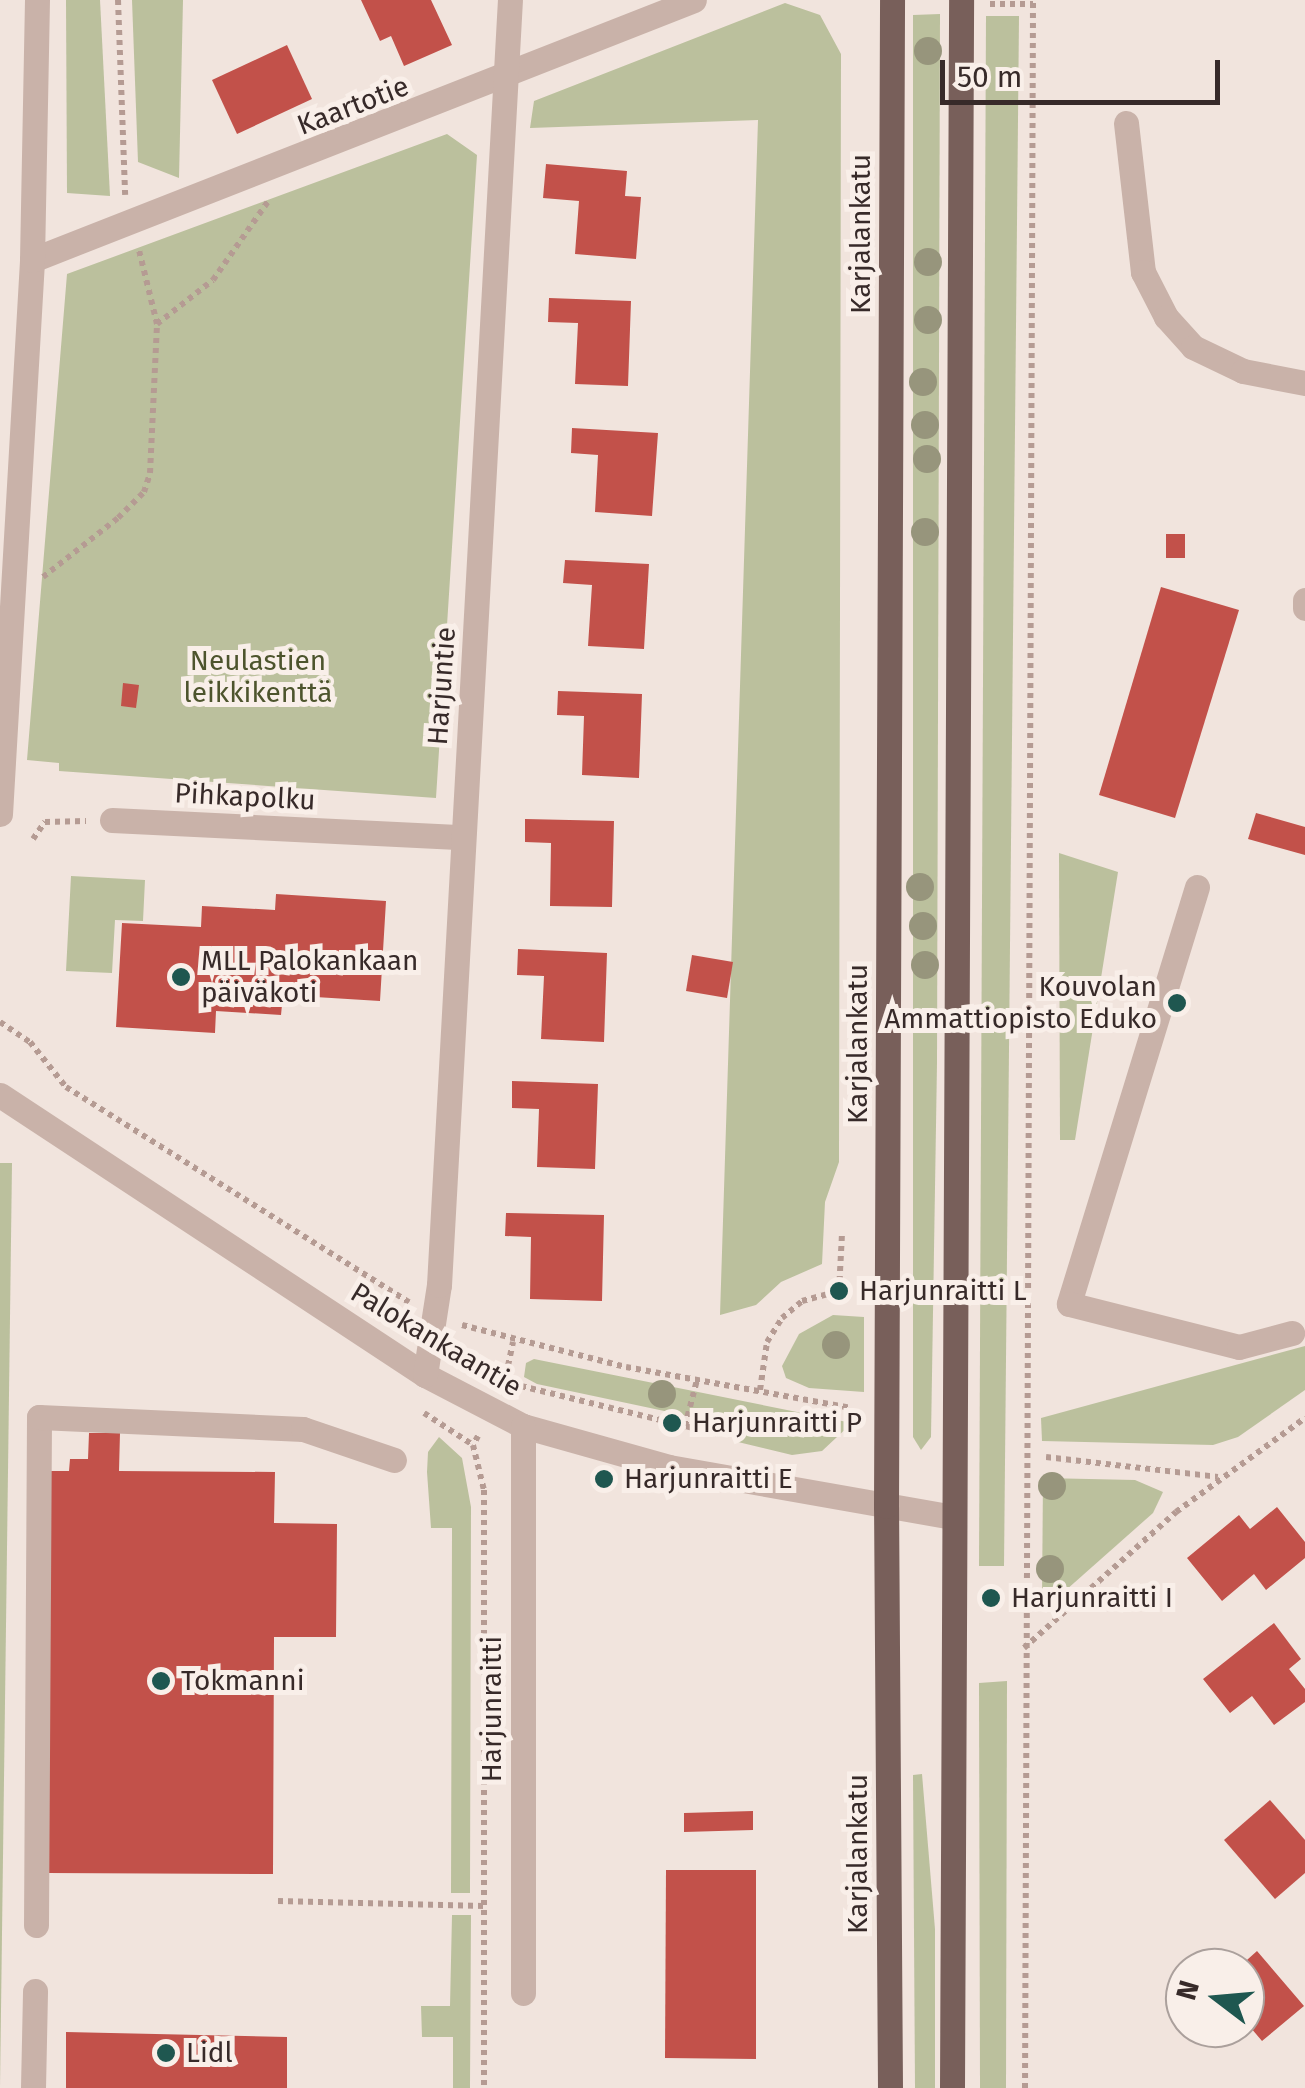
<!DOCTYPE html>
<meta charset="utf-8">
<style>
body{margin:0}
#map{position:relative;width:1305px;height:2088px;overflow:hidden;background:#f1e4dd;font-family:"Fira Sans",sans-serif}
div>[style]{position:absolute}
.green>*{inset:0;background:#bbc09d}
.building>*{inset:0;background:#c2514a}
.path>*{height:6px;margin-top:-3px;transform-origin:0;background:repeating-linear-gradient(90deg,#b59b93 0 5px,transparent 0 10px)}
.minor>*{height:25px;margin:-12.5px;padding:0 12.5px;transform-origin:12.5px;border-radius:12.5px;background:#c9b2a9}
.major>*{height:25px;margin:-12.5px;padding:0 12.5px;transform-origin:12.5px;border-radius:12.5px;background:#785f5a}
.trees>*{width:28px;height:28px;margin:-14px;border-radius:50%;background:#97957c}
.dots>*{width:28px;height:28px;translate:-50% -50%;box-sizing:border-box;border:5px solid #f9efe9;border-radius:50%}
span{translate:-50% -50%;white-space:nowrap;text-align:center;line-height:1.15;-webkit-text-stroke:10px #f9efe9;paint-order:stroke}
.street-label{font-size:28px;color:#372a29}
.park-label{font-size:28px;color:#4d542d}
.poi-label{font-size:28px;color:#372a29}
.left{translate:0 -50%;text-align:left}
.right{translate:-100% -50%;text-align:right}
.north{position:absolute;left:1165px;top:1948px;width:100px;height:100px;box-sizing:border-box;background:#f9efe9;border:2px solid #aba09c;border-radius:50%;rotate:286deg;font-size:28px;font-weight:700;line-height:40px;text-align:center;color:#372a29}
.north::after{content:'';display:block;margin:auto;width:35px;height:45px;background:#1f5750;clip-path:polygon(50% 0,100% 100%,50% 72%,0 100%)}
.scale{position:absolute;left:940px;top:60px;width:280px;height:45px;box-sizing:border-box;border:5px solid #372a29;border-top:0;padding-left:12px;font-size:30px;line-height:35px;white-space:nowrap;color:#372a29;-webkit-text-stroke:8px #f9efe9;paint-order:stroke}
</style>
<div id="map">
<div class="green">
<div style="clip-path:polygon(66px 0,100px 0,110px 196px,67px 193px)"></div>
<div style="clip-path:polygon(132px 0,183px 0,179px 178px,138px 162px)"></div>
<div style="clip-path:polygon(785px 3px,820px 15px,841px 54px,839px 1162px,825px 1202px,822px 1264px,781px 1282px,756px 1305px,720px 1315px,758px 120px,530px 128px,534px 101px)"></div>
<div style="clip-path:polygon(940px 14px,937px 1063px,931px 1437px,921px 1450px,913px 1437px,913px 15px)"></div>
<div style="clip-path:polygon(986px 16px,1019px 16px,1004px 1566px,979px 1566px)"></div>
<div style="clip-path:polygon(447px 134px,477px 155px,436px 798px,59px 771px,59px 763px,27px 760px,67px 274px)"></div>
<div style="clip-path:polygon(1059px 853px,1118px 872px,1075px 1140px,1060px 1140px)"></div>
<div style="clip-path:polygon(71px 876px,145px 880px,143px 921px,115px 920px,112px 973px,66px 971px)"></div>
<div style="clip-path:polygon(0 1163px,12px 1163px,0 2088px)"></div>
<div style="clip-path:polygon(833px 1315px,864px 1317px,864px 1392px,809px 1388px,786px 1378px,782px 1366px,799px 1334px)"></div>
<div style="clip-path:polygon(1305px 1346px,1305px 1390px,1238px 1437px,1213px 1445px,1042px 1441px,1041px 1418px)"></div>
<div style="clip-path:polygon(534px 1359px,852px 1423px,822px 1451px,792px 1455px,738px 1442px,735px 1426px,537px 1384px,524px 1377px,526px 1363px)"></div>
<div style="clip-path:polygon(439px 1437px,462px 1458px,471px 1507px,470px 1893px,451px 1893px,452px 1528px,431px 1528px,427px 1472px,428px 1452px)"></div>
<div style="clip-path:polygon(1043px 1478px,1135px 1480px,1163px 1492px,1153px 1513px,1048px 1606px,1042px 1601px)"></div>
<div style="clip-path:polygon(1007px 1681px,1006px 2088px,980px 2088px,979px 1683px)"></div>
<div style="clip-path:polygon(922px 1774px,935px 1929px,935px 2088px,915px 2088px,913px 1775px)"></div>
<div style="clip-path:polygon(452px 1915px,471px 1915px,470px 2088px,453px 2088px,453px 2037px,422px 2037px,421px 2006px,450px 2006px)"></div>
</div>
<div class="building">
<div style="clip-path:polygon(361px 0,431px 0,452px 45px,404px 66px,391px 36px,380px 41px)"></div>
<div style="clip-path:polygon(287px 45px,312px 99px,237px 134px,212px 80px)"></div>
<div style="clip-path:polygon(546px 164px,627px 171px,625px 196px,641px 197px,636px 259px,575px 254px,579px 201px,543px 198px)"></div>
<div style="clip-path:polygon(549px 298px,631px 301px,628px 386px,575px 384px,578px 323px,548px 322px)"></div>
<div style="clip-path:polygon(572px 428px,658px 433px,652px 516px,595px 512px,598px 455px,571px 453px)"></div>
<div style="clip-path:polygon(1166px 534px,1185px 534px,1185px 558px,1166px 558px)"></div>
<div style="clip-path:polygon(565px 560px,649px 564px,644px 649px,588px 646px,592px 585px,563px 583px)"></div>
<div style="clip-path:polygon(1161px 587px,1239px 610px,1175px 818px,1099px 795px)"></div>
<div style="clip-path:polygon(123px 683px,139px 685px,136px 708px,121px 706px)"></div>
<div style="clip-path:polygon(558px 691px,642px 694px,639px 778px,582px 775px,584px 716px,557px 715px)"></div>
<div style="clip-path:polygon(1256px 813px,1305px 827px,1305px 855px,1248px 839px)"></div>
<div style="clip-path:polygon(525px 819px,614px 821px,612px 907px,550px 906px,551px 843px,525px 842px)"></div>
<div style="clip-path:polygon(276px 894px,386px 901px,380px 1001px,283px 995px,281px 1015px,216px 1011px,215px 1033px,116px 1027px,122px 923px,201px 927px,202px 906px,275px 910px)"></div>
<div style="clip-path:polygon(518px 949px,607px 953px,604px 1042px,541px 1039px,544px 976px,517px 975px)"></div>
<div style="clip-path:polygon(692px 955px,733px 962px,727px 998px,686px 991px)"></div>
<div style="clip-path:polygon(512px 1081px,598px 1084px,595px 1169px,537px 1167px,539px 1109px,512px 1108px)"></div>
<div style="clip-path:polygon(506px 1213px,604px 1215px,602px 1301px,530px 1299px,531px 1237px,505px 1236px)"></div>
<div style="clip-path:polygon(89px 1433px,120px 1433px,119px 1471px,275px 1472px,274px 1523px,337px 1524px,336px 1637px,274px 1637px,273px 1874px,46px 1873px,48px 1471px,69px 1471px,70px 1459px,88px 1459px)"></div>
<div style="clip-path:polygon(1277px 1507px,1305px 1542px,1305px 1558px,1266px 1590px,1254px 1574px,1222px 1601px,1187px 1558px,1239px 1515px,1250px 1529px)"></div>
<div style="clip-path:polygon(1274px 1623px,1301px 1659px,1289px 1669px,1305px 1689px,1305px 1702px,1274px 1725px,1252px 1696px,1230px 1713px,1203px 1679px)"></div>
<div style="clip-path:polygon(1270px 1800px,1305px 1840px,1305px 1873px,1275px 1899px,1224px 1840px)"></div>
<div style="clip-path:polygon(753px 1811px,753px 1830px,684px 1832px,684px 1813px)"></div>
<div style="clip-path:polygon(666px 1870px,756px 1870px,756px 2059px,665px 2058px)"></div>
<div style="clip-path:polygon(1257px 1951px,1304px 2006px,1262px 2041px,1245px 2021px,1245px 1968px,1238px 1968px)"></div>
<div style="clip-path:polygon(1185px 1991px,1185px 2029px,1166px 2007px)"></div>
<div style="clip-path:polygon(66px 2032px,287px 2037px,287px 2088px,66px 2088px)"></div>
</div>
<div class="path">
<div style="left:118px;top:0;width:195px;rotate:87.9deg"></div>
<div style="left:990px;top:4px;width:43px"></div>
<div style="left:157px;top:324px;width:71px;rotate:-38.2deg"></div>
<div style="left:213px;top:280px;width:98px;rotate:-55deg"></div>
<div style="left:43px;top:577px;width:95px;rotate:-38.2deg"></div>
<div style="left:118px;top:518px;width:37px;rotate:-45deg"></div>
<div style="left:144px;top:492px;width:20px;rotate:-72deg"></div>
<div style="left:150px;top:473px;width:149px;rotate:-87.3deg"></div>
<div style="left:157px;top:324px;width:76px;rotate:-103.7deg"></div>
<div style="left:33px;top:839px;width:21px;rotate:-55deg"></div>
<div style="left:45px;top:822px;width:41px;rotate:-1.4deg"></div>
<div style="left:0;top:1022px;width:36px;rotate:34deg"></div>
<div style="left:30px;top:1042px;width:58px;rotate:51.3deg"></div>
<div style="left:66px;top:1087px;width:405px;rotate:32.1deg"></div>
<div style="left:462px;top:1325px;width:169px;rotate:14.4deg"></div>
<div style="left:626px;top:1367px;width:229px;rotate:10.3deg"></div>
<div style="left:504px;top:1385px;width:44px;rotate:-78.2deg"></div>
<div style="left:521px;top:1386px;width:203px;rotate:13.7deg"></div>
<div style="left:760px;top:1390px;width:49px;rotate:-81.7deg"></div>
<div style="left:767px;top:1342px;width:28px;rotate:-58deg"></div>
<div style="left:782px;top:1318px;width:26px;rotate:-40deg"></div>
<div style="left:802px;top:1301px;width:38px;rotate:-15deg"></div>
<div style="left:839px;top:1291px;width:57px;rotate:-87deg"></div>
<div style="left:424px;top:1413px;width:59px;rotate:33.1deg"></div>
<div style="left:685px;top:1426px;width:48px;rotate:-75.4deg"></div>
<div style="left:478px;top:1436px;width:10px;rotate:119deg"></div>
<div style="left:473px;top:1445px;width:46px;rotate:76.3deg"></div>
<div style="left:484px;top:1490px;width:598px;rotate:90deg"></div>
<div style="left:1046px;top:1457px;width:173px;rotate:6.6deg"></div>
<div style="left:1024px;top:1648px;width:204px;rotate:-41.8deg"></div>
<div style="left:1176px;top:1512px;width:160px;rotate:-36.1deg"></div>
<div style="left:278px;top:1901px;width:206px;rotate:1.4deg"></div>
<div style="left:1025px;top:2088px;width:2088px;rotate:-89.78deg"></div>
</div>
<div class="minor">
<div style="left:1126px;top:123px;width:150px;rotate:83.5deg"></div>
<div style="left:1143px;top:272px;width:51px;rotate:62.9deg"></div>
<div style="left:1166px;top:317px;width:40px;rotate:48deg"></div>
<div style="left:1193px;top:347px;width:55px;rotate:25.6deg"></div>
<div style="left:1243px;top:371px;width:63px;rotate:11deg"></div>
<div style="left:32px;top:260px;width:711px;rotate:-21.44deg"></div>
<div style="left:1305px;top:600px;width:8px;rotate:90deg"></div>
<div style="left:0;top:814px;width:555px;rotate:-86.69deg"></div>
<div style="left:32px;top:260px;width:260px;rotate:-88.9deg"></div>
<div style="left:112px;top:820px;width:351px;rotate:2.8deg"></div>
<div style="left:1197px;top:887px;width:436px;rotate:107.1deg"></div>
<div style="left:1069px;top:1304px;width:175px;rotate:14.2deg"></div>
<div style="left:1239px;top:1347px;width:55px;rotate:-14.8deg"></div>
<div style="left:0;top:1095px;width:509px;rotate:33.38deg"></div>
<div style="left:425px;top:1375px;width:110px;rotate:27.5deg"></div>
<div style="left:523px;top:1426px;width:152px;rotate:15.7deg"></div>
<div style="left:669px;top:1467px;width:289px;rotate:10deg"></div>
<div style="left:425px;top:1375px;width:91px;rotate:-81.2deg"></div>
<div style="left:439px;top:1285px;width:1287px;rotate:-86.84deg"></div>
<div style="left:36px;top:1925px;width:508px;rotate:-89.66deg"></div>
<div style="left:39px;top:1417px;width:264px;rotate:2.6deg"></div>
<div style="left:303px;top:1429px;width:96px;rotate:18.8deg"></div>
<div style="left:523px;top:1993px;width:567px;rotate:-90deg"></div>
<div style="left:33px;top:2088px;width:97px;rotate:-88.8deg"></div>
</div>
<div class="major">
<div style="left:890px;top:2088px;width:582px;rotate:-90.39deg"></div>
<div style="left:886px;top:1506px;width:1506px;rotate:-89.77deg"></div>
<div style="left:952px;top:2088px;width:2088px;rotate:-89.75deg"></div>
</div>
<div class="trees">
<div style="left:928px;top:51px"></div>
<div style="left:928px;top:262px"></div>
<div style="left:928px;top:320px"></div>
<div style="left:923px;top:382px"></div>
<div style="left:925px;top:425px"></div>
<div style="left:927px;top:459px"></div>
<div style="left:925px;top:532px"></div>
<div style="left:920px;top:887px"></div>
<div style="left:923px;top:926px"></div>
<div style="left:925px;top:965px"></div>
<div style="left:836px;top:1345px"></div>
<div style="left:662px;top:1394px"></div>
<div style="left:1052px;top:1486px"></div>
<div style="left:1050px;top:1569px"></div>
</div>
<div class="dots">
<div style="left:181px;top:977px;background:#1f5750"></div>
<div style="left:1177px;top:1003px;background:#1f5750"></div>
<div style="left:839px;top:1291px;background:#1f5750"></div>
<div style="left:672px;top:1423px;background:#1f5750"></div>
<div style="left:604px;top:1479px;background:#1f5750"></div>
<div style="left:991px;top:1598px;background:#1f5750"></div>
<div style="left:161px;top:1681px;background:#1f5750"></div>
<div style="left:166px;top:2053px;background:#1f5750"></div>
</div>
<div class="street-label">
<span style="left:353px;top:106px;rotate:-21deg">Kaartotie</span>
<span style="left:861px;top:234px;rotate:-90deg">Karjalankatu</span>
<span style="left:442px;top:686px;rotate:-86deg">Harjuntie</span>
<span style="left:245px;top:797px;rotate:3deg">Pihkapolku</span>
<span style="left:858px;top:1044px;rotate:-90deg">Karjalankatu</span>
<span style="left:436px;top:1340px;rotate:31deg">Palokankaantie</span>
<span style="left:492px;top:1709px;rotate:-90deg">Harjunraitti</span>
<span style="left:858px;top:1854px;rotate:-90deg">Karjalankatu</span>
</div>
<div class="park-label">
<span style="left:258px;top:677px">Neulastien<br>leikkikenttä</span>
</div>
<div class="poi-label">
<span class="left" style="left:201px;top:977px">MLL Palokankaan<br>päiväkoti</span>
<span class="right" style="left:1157px;top:1003px">Kouvolan<br>Ammattiopisto Eduko</span>
<span class="left" style="left:859px;top:1291px">Harjunraitti L</span>
<span class="left" style="left:692px;top:1423px">Harjunraitti P</span>
<span class="left" style="left:624px;top:1479px">Harjunraitti E</span>
<span class="left" style="left:1011px;top:1598px">Harjunraitti I</span>
<span class="left" style="left:181px;top:1681px">Tokmanni</span>
<span class="left" style="left:186px;top:2053px">Lidl</span>
</div>
<div class="north">N</div>
<div class="scale">50 m</div>
</div>
